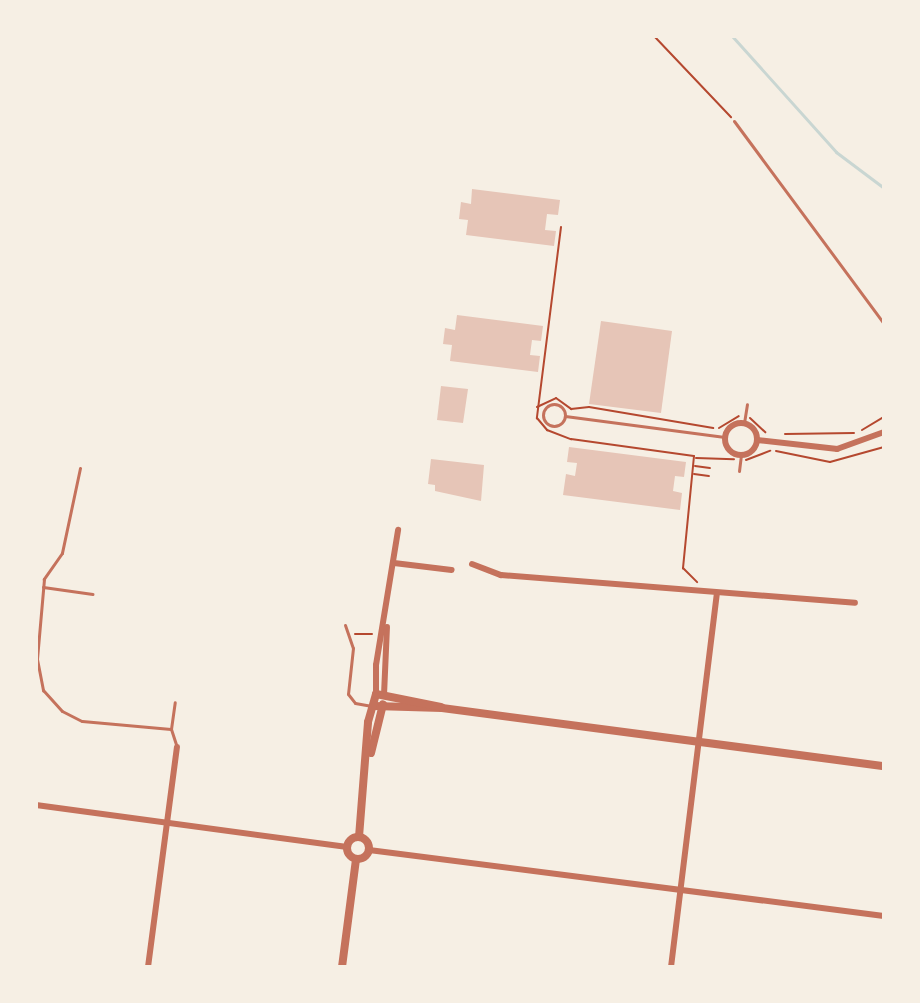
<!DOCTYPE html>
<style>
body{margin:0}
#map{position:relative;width:920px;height:1003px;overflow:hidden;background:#f6efe4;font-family:"Public Sans",sans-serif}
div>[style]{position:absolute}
.stream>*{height:3px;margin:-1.5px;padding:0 1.5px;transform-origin:1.5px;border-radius:1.5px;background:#c9d6d2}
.building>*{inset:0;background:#e6c5b7}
.path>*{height:2px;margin:-1px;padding:0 1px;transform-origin:1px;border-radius:1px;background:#b5482f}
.service>*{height:3px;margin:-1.5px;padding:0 1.5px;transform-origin:1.5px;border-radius:1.5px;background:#c5725c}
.service>.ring{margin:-1.5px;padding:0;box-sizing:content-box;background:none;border:3px solid #c5725c;border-radius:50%}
.minor>*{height:6px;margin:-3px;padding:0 3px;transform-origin:3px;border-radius:3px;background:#c5725c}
.minor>.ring{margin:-3px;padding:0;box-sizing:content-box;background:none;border:6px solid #c5725c;border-radius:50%}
.tertiary>*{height:8px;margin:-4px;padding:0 4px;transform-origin:4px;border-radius:4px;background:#c5725c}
.tertiary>.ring{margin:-4px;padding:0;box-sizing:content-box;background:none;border:8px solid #c5725c;border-radius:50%}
span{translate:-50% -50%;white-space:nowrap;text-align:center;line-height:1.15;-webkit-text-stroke:4.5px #f6efe4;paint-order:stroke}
.frame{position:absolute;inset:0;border:38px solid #f6efe4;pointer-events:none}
</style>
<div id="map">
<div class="stream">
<div style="left:732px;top:36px;width:156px;rotate:48.1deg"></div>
<div style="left:836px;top:152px;width:60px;rotate:36.9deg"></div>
</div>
<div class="building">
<div style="clip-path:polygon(472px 189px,560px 200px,558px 215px,547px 214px,545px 230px,556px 231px,554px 246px,466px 235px,468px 220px,459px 219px,461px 202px,471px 204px)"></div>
<div style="clip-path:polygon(457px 315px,543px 326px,541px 341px,532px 340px,530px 355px,540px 356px,538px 372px,450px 361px,452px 345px,443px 344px,445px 328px,455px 330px)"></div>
<div style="clip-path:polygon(601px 321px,672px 331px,661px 413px,589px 404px)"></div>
<div style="clip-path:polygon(441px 386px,468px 389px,463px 423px,437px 420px)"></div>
<div style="clip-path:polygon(569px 447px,686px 462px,684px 477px,675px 476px,673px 491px,682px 493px,680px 510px,563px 495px,566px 474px,575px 476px,577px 463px,567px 462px)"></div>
<div style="clip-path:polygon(431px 459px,484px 465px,481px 501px,435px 491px,435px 485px,428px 484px)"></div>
</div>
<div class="path">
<div style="left:654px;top:36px;width:112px;rotate:46.5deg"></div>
<div style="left:561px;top:227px;width:193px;rotate:97.2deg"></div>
<div style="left:537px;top:418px;width:16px;rotate:50deg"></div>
<div style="left:547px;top:430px;width:26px;rotate:21deg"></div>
<div style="left:571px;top:439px;width:124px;rotate:7.9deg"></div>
<div style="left:694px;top:456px;width:113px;rotate:95.6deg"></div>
<div style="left:683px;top:568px;width:20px;rotate:45deg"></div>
<div style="left:537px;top:407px;width:21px;rotate:-25deg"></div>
<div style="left:556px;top:398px;width:19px;rotate:36deg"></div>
<div style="left:571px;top:409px;width:18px;rotate:-6deg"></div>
<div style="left:589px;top:407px;width:126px;rotate:9.6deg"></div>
<div style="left:750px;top:418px;width:21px;rotate:43deg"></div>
<div style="left:719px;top:428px;width:23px;rotate:-31deg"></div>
<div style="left:862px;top:430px;width:26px;rotate:-31deg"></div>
<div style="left:785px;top:434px;width:69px;rotate:-0.8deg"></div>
<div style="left:776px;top:451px;width:55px;rotate:11.5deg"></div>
<div style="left:830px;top:462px;width:56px;rotate:-15.5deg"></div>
<div style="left:696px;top:458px;width:38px;rotate:2deg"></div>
<div style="left:746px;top:460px;width:26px;rotate:-21deg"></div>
<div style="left:695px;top:466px;width:15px;rotate:8deg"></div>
<div style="left:694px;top:474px;width:15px;rotate:8deg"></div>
<div style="left:355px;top:634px;width:17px"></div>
</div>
<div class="service">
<div style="left:734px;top:121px;width:252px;rotate:53.5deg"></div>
<div class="ring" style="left:543px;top:404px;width:19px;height:19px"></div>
<div style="left:565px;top:416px;width:161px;rotate:7.5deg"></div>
<div style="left:744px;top:423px;width:19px;rotate:-81deg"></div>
<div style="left:80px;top:468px;width:87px;rotate:102deg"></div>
<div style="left:62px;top:553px;width:32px;rotate:125deg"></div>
<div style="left:44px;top:579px;width:80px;rotate:95deg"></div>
<div style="left:37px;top:659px;width:32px;rotate:79deg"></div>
<div style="left:43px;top:690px;width:28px;rotate:48deg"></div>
<div style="left:62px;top:711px;width:22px;rotate:27deg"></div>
<div style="left:82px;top:721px;width:89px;rotate:5.1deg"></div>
<div style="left:171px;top:729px;width:19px;rotate:72deg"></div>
<div style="left:739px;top:471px;width:17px;rotate:-83deg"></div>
<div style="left:43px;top:587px;width:50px;rotate:8deg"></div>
<div style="left:345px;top:625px;width:24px;rotate:71deg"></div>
<div style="left:353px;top:648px;width:46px;rotate:96.2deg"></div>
<div style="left:348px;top:694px;width:11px;rotate:52deg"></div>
<div style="left:355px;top:703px;width:17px;rotate:10deg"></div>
<div style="left:171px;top:729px;width:27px;rotate:-82deg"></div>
</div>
<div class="minor">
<div class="ring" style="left:725px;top:423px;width:26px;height:26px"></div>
<div style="left:757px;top:440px;width:81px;rotate:6.4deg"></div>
<div style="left:837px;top:449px;width:50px;rotate:-19.9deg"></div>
<div style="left:394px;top:563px;width:58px;rotate:6.9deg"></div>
<div style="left:472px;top:564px;width:31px;rotate:21deg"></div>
<div style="left:501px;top:575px;width:355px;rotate:4.5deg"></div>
<div style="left:376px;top:694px;width:29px;rotate:-90deg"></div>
<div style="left:376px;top:665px;width:137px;rotate:-80.7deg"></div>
<div style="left:384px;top:695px;width:68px;rotate:-87.5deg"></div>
<div style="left:36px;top:805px;width:314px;rotate:7.7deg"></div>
<div style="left:369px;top:850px;width:519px;rotate:7.3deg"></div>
<div style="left:148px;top:967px;width:222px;rotate:-82.5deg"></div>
<div style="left:671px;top:967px;width:375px;rotate:-83deg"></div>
</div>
<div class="tertiary">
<div style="left:374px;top:706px;width:68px;rotate:1.7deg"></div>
<div style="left:442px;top:708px;width:446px;rotate:7.5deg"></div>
<div style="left:371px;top:753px;width:50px;rotate:-76.2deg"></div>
<div class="ring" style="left:347px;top:837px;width:14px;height:14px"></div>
<div style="left:359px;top:837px;width:115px;rotate:-85.5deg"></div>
<div style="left:368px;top:722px;width:29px;rotate:-74deg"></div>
<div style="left:376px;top:694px;width:66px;rotate:11.3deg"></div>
<div style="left:342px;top:967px;width:109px;rotate:-82.6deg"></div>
</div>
<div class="frame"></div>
</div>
